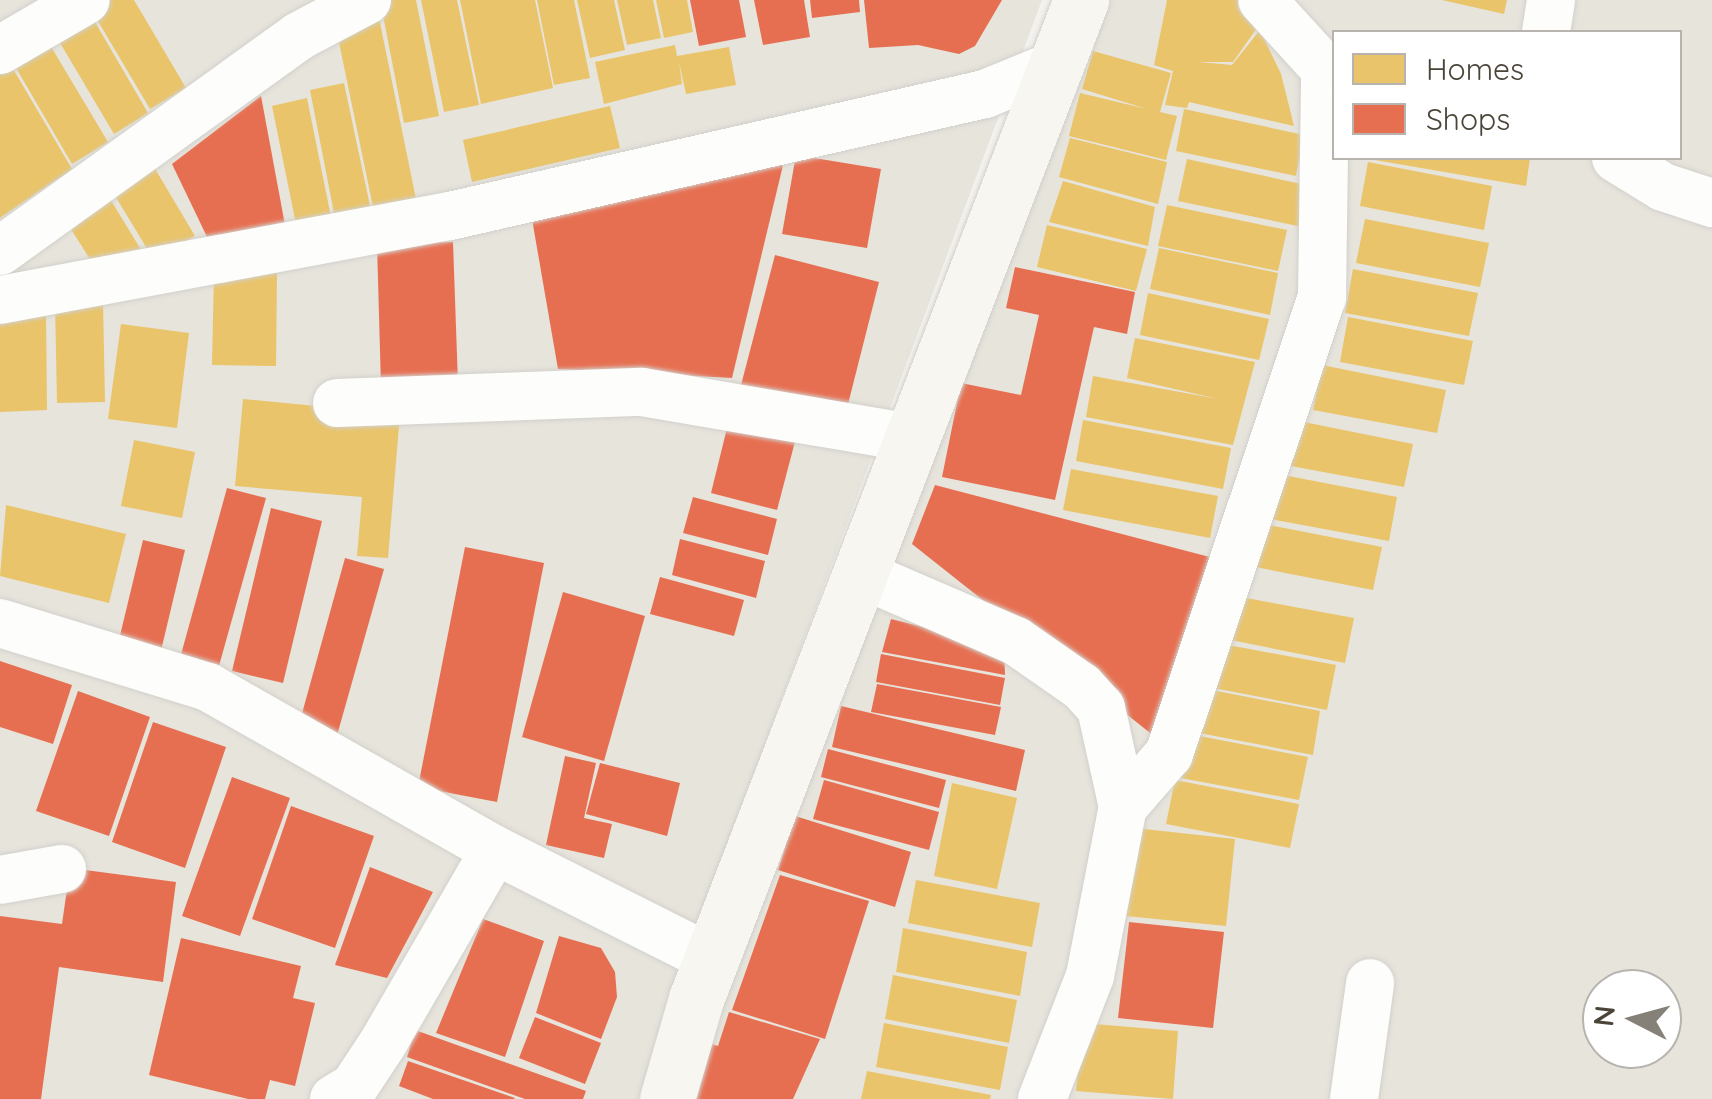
<!DOCTYPE html>
<style>
body{margin:0}
#map{position:relative;width:1712px;height:1099px;overflow:hidden;background:#f4f2ee;font-family:Quicksand,sans-serif}
div>[style]{position:absolute}
.residential>*{inset:0;background:#e7e4dc}
.homes>*{inset:0;background:#e9c46a}
.shops>*{inset:0;background:#e76f51}
.roads{filter:drop-shadow(0 0 2px #d2d0cb) drop-shadow(0 0 2px #d2d0cb)}
.street>*{height:48px;margin:-24px;padding:0 24px;transform-origin:24px;border-radius:24px;background:#fdfdfc}
.secondary>*{height:55px;margin:-27.5px;padding:0 27.5px;transform-origin:27.5px;border-radius:27.5px;background:#f7f6f1}
span{translate:-50% -50%;white-space:nowrap;text-align:center;line-height:1.15;-webkit-text-stroke:10px #fff;paint-order:stroke}
.legend{position:absolute;left:1332px;top:30px;width:350px;height:130px;box-sizing:border-box;background:#fff;border:2px solid #b7b4b0;margin:0;padding:12px 18px;list-style:none;font-size:30px;color:#4b4439}
.legend li{display:flex;align-items:center;gap:20px;height:50px}
.legend b{width:50px;border:2px solid #b7b4b0}
.north{position:absolute;left:1582px;top:969px;width:100px;height:100px;box-sizing:border-box;background:#fff;border:2px solid #b7b4b0;border-radius:50%;rotate:276deg;font-size:28px;font-weight:700;line-height:40px;text-align:center;color:#4b4439}
.north::after{content:'';display:block;margin:auto;width:35px;height:45px;background:#868178;clip-path:polygon(50% 0,100% 100%,50% 72%,0 100%)}
</style>
<div id="map">
<div class="residential">
<div style="clip-path:polygon(0 0,1042px 0,671px 996px,643px 1099px,0 1099px)"></div>
<div style="clip-path:polygon(evenodd,1095px 0,1712px 0,1712px 1099px,682px 1099px,1095px 0,1334px 32px,1680px 32px,1680px 158px,1334px 158px,1334px 32px,1095px 0,1602px 989px,1662px 989px,1662px 1049px,1602px 1049px,1602px 989px)"></div>
</div>
<div class="homes">
<div style="clip-path:polygon(100px 0,134px 0,186px 88px,150px 109px,89px 6px)"></div>
<div style="clip-path:polygon(380px 0,416px 0,439px 116px,404px 123px)"></div>
<div style="clip-path:polygon(421px 0,457px 0,479px 105px,444px 112px)"></div>
<div style="clip-path:polygon(460px 0,535px 0,553px 88px,481px 104px)"></div>
<div style="clip-path:polygon(537px 0,574px 0,590px 78px,554px 85px)"></div>
<div style="clip-path:polygon(577px 0,614px 0,625px 50px,590px 58px)"></div>
<div style="clip-path:polygon(617px 0,653px 0,661px 38px,627px 45px)"></div>
<div style="clip-path:polygon(656px 0,687px 0,693px 32px,664px 38px)"></div>
<div style="clip-path:polygon(1167px 0,1249px 0,1257px 28px,1233px 62px,1199px 62px,1232px 65px,1260px 30px,1281px 74px,1294px 126px,1189px 102px,1187px 108px,1165px 105px,1173px 71px,1154px 65px)"></div>
<div style="clip-path:polygon(1442px 0,1507px 0,1504px 14px)"></div>
<div style="clip-path:polygon(88px 10px,148px 113px,114px 134px,53px 31px)"></div>
<div style="clip-path:polygon(378px 13px,416px 199px,373px 207px,335px 23px)"></div>
<div style="clip-path:polygon(47px 40px,108px 142px,72px 164px,12px 61px)"></div>
<div style="clip-path:polygon(675px 45px,677px 56px,729px 47px,736px 85px,686px 94px,679px 62px,682px 84px,604px 104px,595px 62px)"></div>
<div style="clip-path:polygon(1093px 51px,1171px 73px,1160px 112px,1177px 116px,1166px 160px,1069px 136px,1080px 93px,1147px 109px,1082px 89px)"></div>
<div style="clip-path:polygon(12px 67px,72px 169px,0 218px,0 73px)"></div>
<div style="clip-path:polygon(344px 83px,370px 206px,334px 213px,310px 90px)"></div>
<div style="clip-path:polygon(307px 98px,332px 222px,297px 229px,272px 106px)"></div>
<div style="clip-path:polygon(610px 106px,620px 148px,472px 182px,463px 140px)"></div>
<div style="clip-path:polygon(1184px 109px,1304px 135px,1296px 176px,1176px 151px)"></div>
<div style="clip-path:polygon(1070px 138px,1167px 162px,1158px 204px,1059px 177px)"></div>
<div style="clip-path:polygon(1363px 158px,1530px 158px,1526px 186px)"></div>
<div style="clip-path:polygon(1187px 159px,1306px 185px,1298px 226px,1178px 201px)"></div>
<div style="clip-path:polygon(151px 162px,195px 236px,154px 260px,109px 186px)"></div>
<div style="clip-path:polygon(1368px 162px,1492px 186px,1484px 230px,1360px 206px)"></div>
<div style="clip-path:polygon(1063px 181px,1155px 207px,1148px 246px,1049px 222px)"></div>
<div style="clip-path:polygon(104px 189px,143px 253px,102px 278px,62px 215px)"></div>
<div style="clip-path:polygon(1167px 205px,1287px 230px,1278px 271px,1158px 246px)"></div>
<div style="clip-path:polygon(1365px 219px,1489px 243px,1480px 287px,1356px 263px)"></div>
<div style="clip-path:polygon(1047px 225px,1147px 249px,1136px 291px,1037px 267px)"></div>
<div style="clip-path:polygon(1159px 248px,1278px 273px,1270px 315px,1150px 289px)"></div>
<div style="clip-path:polygon(1353px 269px,1478px 293px,1469px 336px,1345px 313px)"></div>
<div style="clip-path:polygon(214px 272px,277px 273px,276px 366px,212px 365px)"></div>
<div style="clip-path:polygon(1148px 293px,1269px 319px,1259px 360px,1140px 335px)"></div>
<div style="clip-path:polygon(103px 301px,105px 402px,57px 403px,55px 302px)"></div>
<div style="clip-path:polygon(0 310px,46px 310px,47px 410px,0 412px)"></div>
<div style="clip-path:polygon(1348px 317px,1473px 341px,1464px 385px,1340px 362px)"></div>
<div style="clip-path:polygon(121px 324px,189px 333px,177px 428px,108px 419px)"></div>
<div style="clip-path:polygon(1135px 338px,1255px 362px,1233px 445px,1086px 417px,1093px 376px,1218px 399px,1127px 378px)"></div>
<div style="clip-path:polygon(1322px 365px,1446px 390px,1437px 433px,1313px 410px)"></div>
<div style="clip-path:polygon(243px 399px,400px 414px,388px 558px,357px 556px,362px 497px,235px 486px)"></div>
<div style="clip-path:polygon(1289px 419px,1413px 444px,1404px 487px,1280px 464px)"></div>
<div style="clip-path:polygon(1083px 420px,1231px 448px,1223px 489px,1076px 461px)"></div>
<div style="clip-path:polygon(134px 440px,195px 452px,182px 518px,121px 506px)"></div>
<div style="clip-path:polygon(1071px 469px,1218px 496px,1210px 538px,1063px 510px)"></div>
<div style="clip-path:polygon(1273px 473px,1397px 497px,1389px 541px,1265px 518px)"></div>
<div style="clip-path:polygon(6px 505px,126px 534px,109px 603px,0 576px)"></div>
<div style="clip-path:polygon(1258px 523px,1382px 547px,1373px 590px,1250px 566px)"></div>
<div style="clip-path:polygon(1230px 595px,1354px 618px,1345px 663px,1221px 638px)"></div>
<div style="clip-path:polygon(1212px 642px,1336px 665px,1327px 710px,1203px 686px)"></div>
<div style="clip-path:polygon(1196px 687px,1320px 711px,1313px 755px,1189px 731px)"></div>
<div style="clip-path:polygon(1184px 733px,1308px 757px,1299px 800px,1175px 777px)"></div>
<div style="clip-path:polygon(1175px 780px,1299px 804px,1290px 848px,1166px 824px)"></div>
<div style="clip-path:polygon(952px 783px,1017px 798px,997px 889px,934px 876px)"></div>
<div style="clip-path:polygon(1135px 828px,1235px 839px,1226px 926px,1126px 916px)"></div>
<div style="clip-path:polygon(916px 880px,1040px 903px,1032px 947px,908px 923px)"></div>
<div style="clip-path:polygon(903px 928px,1027px 952px,1020px 996px,896px 972px)"></div>
<div style="clip-path:polygon(893px 975px,1017px 1000px,1009px 1043px,885px 1019px)"></div>
<div style="clip-path:polygon(884px 1023px,1008px 1047px,1000px 1090px,876px 1067px)"></div>
<div style="clip-path:polygon(1082px 1023px,1178px 1031px,1173px 1099px,1076px 1091px)"></div>
<div style="clip-path:polygon(867px 1071px,991px 1095px,990px 1099px,861px 1099px)"></div>
</div>
<div class="shops">
<div style="clip-path:polygon(690px 0,739px 0,746px 37px,699px 46px)"></div>
<div style="clip-path:polygon(754px 0,804px 0,810px 37px,763px 45px)"></div>
<div style="clip-path:polygon(810px 0,859px 0,860px 12px,812px 18px)"></div>
<div style="clip-path:polygon(864px 0,1002px 0,975px 46px,959px 54px,918px 45px,869px 48px)"></div>
<div style="clip-path:polygon(261px 96px,285px 225px,209px 241px,172px 164px)"></div>
<div style="clip-path:polygon(796px 155px,881px 169px,867px 248px,782px 234px)"></div>
<div style="clip-path:polygon(784px 161px,732px 378px,558px 369px,532px 219px)"></div>
<div style="clip-path:polygon(453px 242px,458px 384px,381px 386px,377px 244px)"></div>
<div style="clip-path:polygon(775px 255px,879px 282px,845px 416px,740px 389px)"></div>
<div style="clip-path:polygon(1015px 267px,1135px 292px,1127px 334px,1094px 327px,1055px 500px,942px 477px,961px 383px,1021px 395px,1039px 315px,1006px 308px)"></div>
<div style="clip-path:polygon(730px 416px,797px 434px,777px 510px,711px 493px)"></div>
<div style="clip-path:polygon(935px 485px,1221px 560px,1159px 740px,912px 544px)"></div>
<div style="clip-path:polygon(227px 488px,266px 498px,215px 680px,177px 669px)"></div>
<div style="clip-path:polygon(693px 497px,777px 519px,768px 555px,683px 533px)"></div>
<div style="clip-path:polygon(271px 508px,322px 521px,283px 683px,232px 671px)"></div>
<div style="clip-path:polygon(680px 539px,765px 561px,756px 598px,672px 575px)"></div>
<div style="clip-path:polygon(143px 540px,185px 550px,159px 659px,117px 648px)"></div>
<div style="clip-path:polygon(465px 547px,544px 563px,497px 802px,418px 787px)"></div>
<div style="clip-path:polygon(345px 558px,384px 569px,336px 739px,298px 728px)"></div>
<div style="clip-path:polygon(660px 577px,744px 600px,734px 636px,650px 614px)"></div>
<div style="clip-path:polygon(563px 592px,645px 616px,604px 761px,522px 737px)"></div>
<div style="clip-path:polygon(891px 619px,1004px 647px,1005px 675px,882px 652px)"></div>
<div style="clip-path:polygon(881px 654px,1005px 678px,1000px 705px,876px 682px)"></div>
<div style="clip-path:polygon(0 661px,72px 685px,53px 744px,0 727px)"></div>
<div style="clip-path:polygon(877px 684px,1001px 707px,995px 735px,871px 712px)"></div>
<div style="clip-path:polygon(78px 691px,150px 717px,109px 836px,36px 811px)"></div>
<div style="clip-path:polygon(841px 706px,1025px 750px,1016px 791px,832px 747px)"></div>
<div style="clip-path:polygon(153px 722px,226px 747px,185px 868px,112px 842px)"></div>
<div style="clip-path:polygon(828px 749px,946px 780px,939px 808px,821px 777px)"></div>
<div style="clip-path:polygon(565px 756px,596px 763px,584px 818px,612px 824px,604px 858px,546px 845px)"></div>
<div style="clip-path:polygon(600px 763px,680px 783px,667px 836px,586px 814px)"></div>
<div style="clip-path:polygon(232px 777px,290px 798px,240px 936px,182px 916px)"></div>
<div style="clip-path:polygon(824px 780px,939px 812px,929px 850px,813px 819px)"></div>
<div style="clip-path:polygon(291px 806px,374px 836px,335px 948px,252px 919px)"></div>
<div style="clip-path:polygon(795px 816px,911px 852px,895px 907px,778px 870px)"></div>
<div style="clip-path:polygon(370px 867px,433px 892px,387px 978px,335px 965px)"></div>
<div style="clip-path:polygon(70px 868px,176px 882px,163px 982px,59px 967px,41px 1099px,0 1099px,0 916px,62px 924px)"></div>
<div style="clip-path:polygon(780px 875px,869px 901px,825px 1039px,732px 1010px)"></div>
<div style="clip-path:polygon(483px 919px,544px 941px,505px 1057px,436px 1033px)"></div>
<div style="clip-path:polygon(1129px 922px,1224px 932px,1213px 1028px,1118px 1018px)"></div>
<div style="clip-path:polygon(559px 936px,601px 948px,615px 972px,617px 997px,601px 1039px,536px 1013px)"></div>
<div style="clip-path:polygon(181px 938px,301px 966px,293px 998px,315px 1003px,295px 1086px,270px 1080px,265px 1099px,248px 1099px,149px 1075px)"></div>
<div style="clip-path:polygon(729px 1012px,820px 1039px,793px 1099px,690px 1099px,708px 1043px,718px 1046px)"></div>
<div style="clip-path:polygon(535px 1017px,601px 1043px,585px 1084px,519px 1058px)"></div>
<div style="clip-path:polygon(415px 1030px,586px 1091px,583px 1099px,525px 1099px,407px 1057px)"></div>
<div style="clip-path:polygon(408px 1061px,515px 1098px,514px 1099px,433px 1099px,399px 1086px)"></div>
</div>
<div class="roads">
<div class="street">
<div style="left:1546px;top:32px;width:32px;rotate:-81deg"></div>
<div style="left:0;top:50px;width:99px;rotate:-30.2deg"></div>
<div style="left:1616px;top:158px;width:55px;rotate:31.7deg"></div>
<div style="left:1663px;top:187px;width:52px;rotate:18.1deg"></div>
<div style="left:0;top:251px;width:368px;rotate:-35.7deg"></div>
<div style="left:299px;top:36px;width:77px;rotate:-27.9deg"></div>
<div style="left:0;top:300px;width:458px;rotate:-10.6deg"></div>
<div style="left:450px;top:216px;width:549px;rotate:-12.85deg"></div>
<div style="left:985px;top:94px;width:77px;rotate:-22.2deg"></div>
<div style="left:337px;top:403px;width:305px;rotate:-2.1deg"></div>
<div style="left:642px;top:392px;width:274px;rotate:9.7deg"></div>
<div style="left:861px;top:574px;width:169px;rotate:23.4deg"></div>
<div style="left:1016px;top:641px;width:80px;rotate:34.9deg"></div>
<div style="left:1082px;top:687px;width:28px;rotate:48deg"></div>
<div style="left:1101px;top:708px;width:101px;rotate:77.5deg"></div>
<div style="left:0;top:623px;width:218px;rotate:17.1deg"></div>
<div style="left:208px;top:687px;width:330px;rotate:29.6deg"></div>
<div style="left:495px;top:850px;width:243px;rotate:26.7deg"></div>
<div style="left:0;top:880px;width:63px;rotate:-10.1deg"></div>
<div style="left:334px;top:1099px;width:23px;rotate:-31deg"></div>
<div style="left:354px;top:1087px;width:53px;rotate:-56.6deg"></div>
<div style="left:383px;top:1043px;width:223px;rotate:-59.9deg"></div>
<div style="left:1042px;top:1099px;width:132px;rotate:-68.7deg"></div>
<div style="left:1090px;top:976px;width:172px;rotate:-79deg"></div>
<div style="left:1123px;top:807px;width:70px;rotate:-49deg"></div>
<div style="left:1169px;top:754px;width:481px;rotate:-71.5deg"></div>
<div style="left:1322px;top:298px;width:229px;rotate:-89.2deg"></div>
<div style="left:1325px;top:69px;width:93px;rotate:-132.4deg"></div>
<div style="left:1354px;top:1099px;width:117px;rotate:-82.1deg"></div>
</div>
<div class="secondary">
<div style="left:667px;top:1099px;width:104px;rotate:-73.8deg"></div>
<div style="left:696px;top:999px;width:1071px;rotate:-68.92deg"></div>
</div>
</div>
<ul class="legend">
<li><b style="height:28px;background:#e9c46a"></b>Homes</li>
<li><b style="height:28px;background:#e76f51"></b>Shops</li>
</ul>
<div class="north">N</div>
</div>
